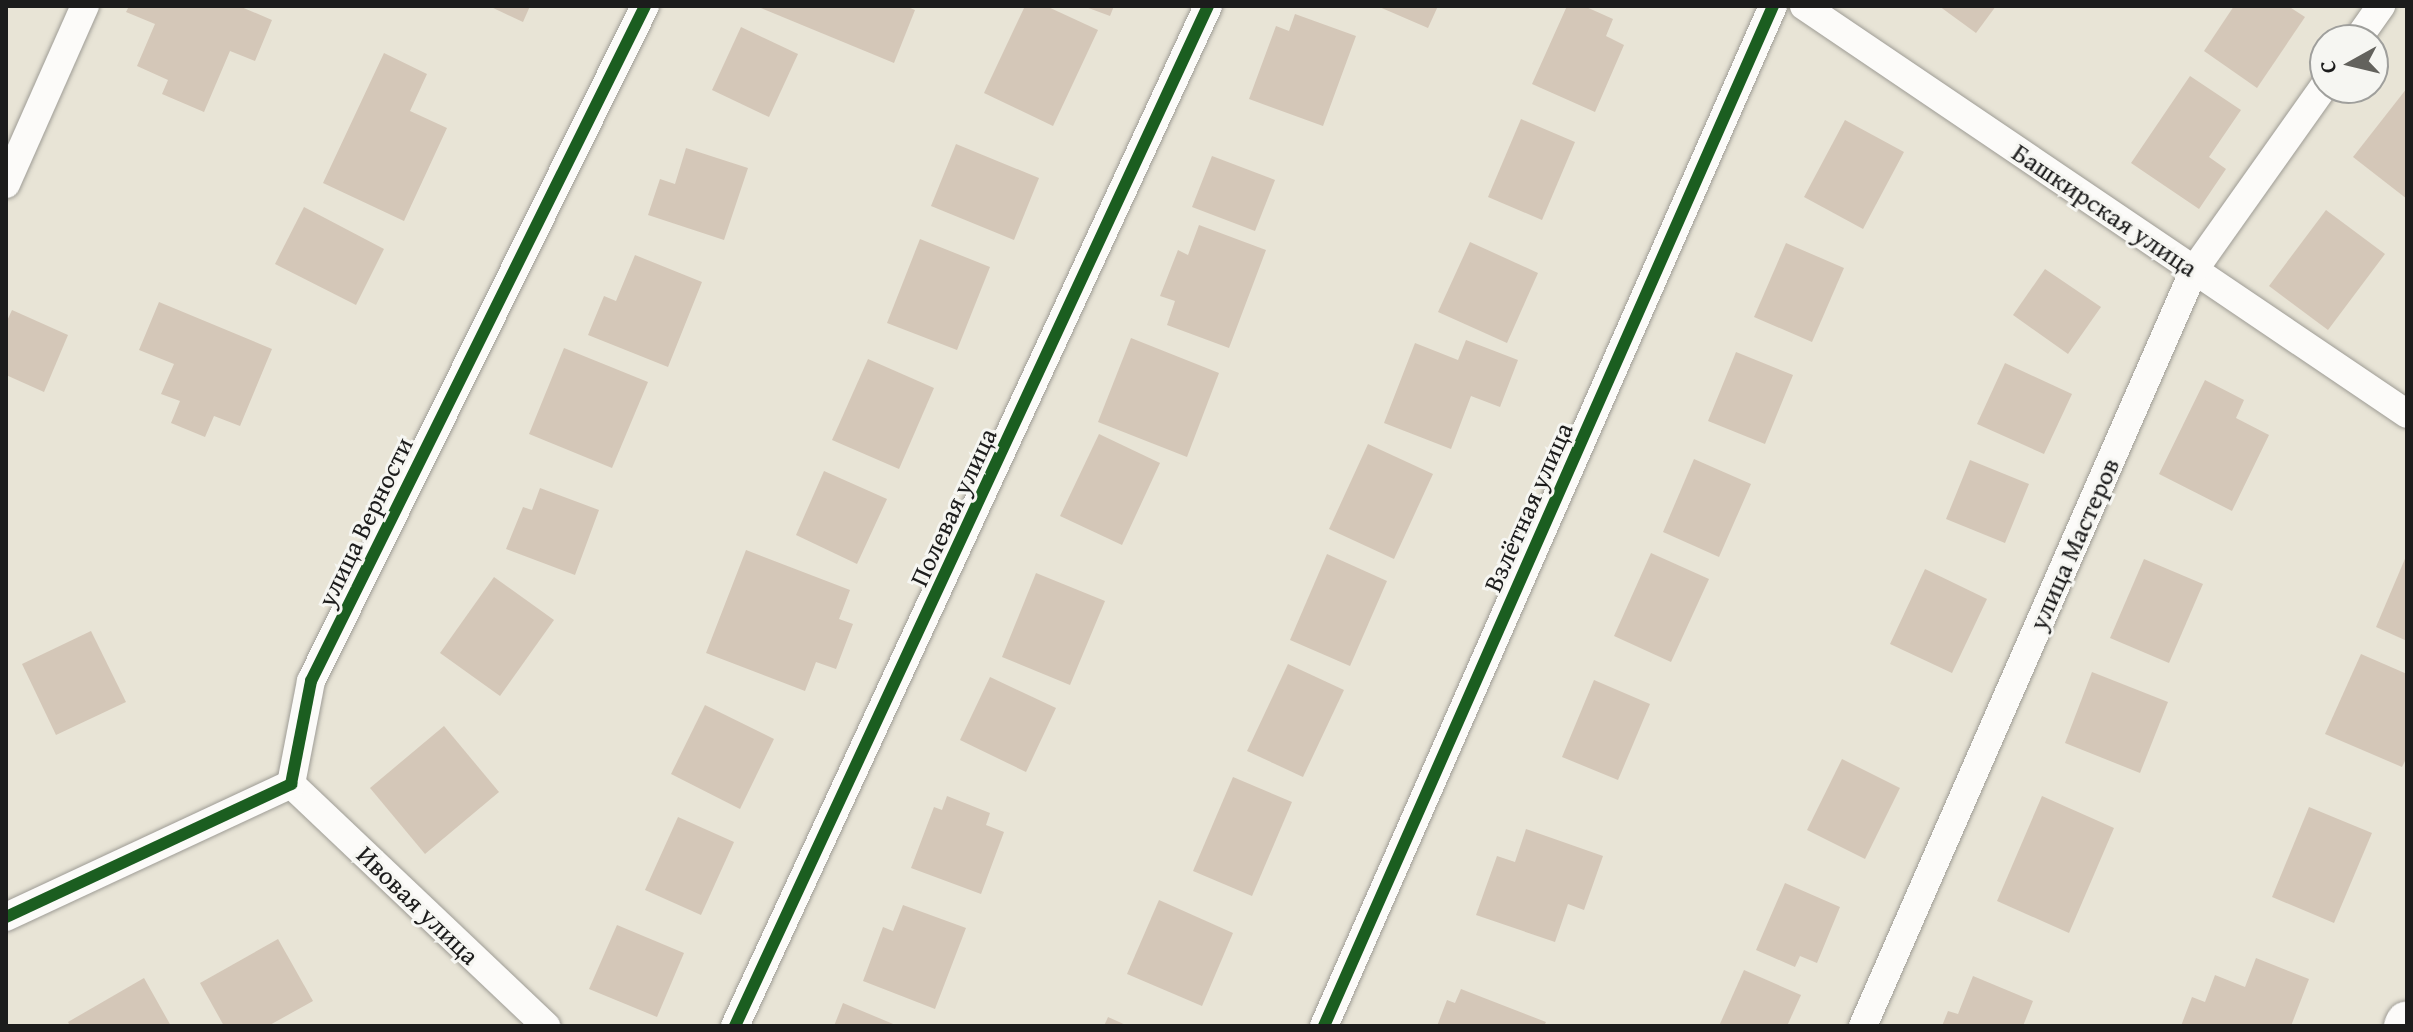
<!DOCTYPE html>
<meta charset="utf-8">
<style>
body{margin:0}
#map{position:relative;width:2413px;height:1032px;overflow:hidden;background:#e8e4d6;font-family:"Gentium Book Plus",serif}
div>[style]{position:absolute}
.building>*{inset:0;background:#d4c7b8}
.roads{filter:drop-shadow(0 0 2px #9e9c95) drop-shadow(0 0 2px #9e9c95)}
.street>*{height:28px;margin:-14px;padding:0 14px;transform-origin:14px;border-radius:14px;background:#fcfbf9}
.secondary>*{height:42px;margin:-21px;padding:0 21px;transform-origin:21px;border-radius:21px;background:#fcfbf9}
.cycleway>*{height:12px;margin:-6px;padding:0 6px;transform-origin:6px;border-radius:6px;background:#1b5e20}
span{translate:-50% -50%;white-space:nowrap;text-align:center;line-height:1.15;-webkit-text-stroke:6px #f6f6f2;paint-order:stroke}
.street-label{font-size:26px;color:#1c1c1c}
.frame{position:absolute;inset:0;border:8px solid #1c1c1c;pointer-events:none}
.north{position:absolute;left:2309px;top:24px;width:80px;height:80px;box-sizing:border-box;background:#f6f6f2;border:2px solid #9f9f9c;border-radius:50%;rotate:262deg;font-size:22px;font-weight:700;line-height:32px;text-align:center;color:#1c1c1c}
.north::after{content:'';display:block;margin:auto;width:28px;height:36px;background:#63625d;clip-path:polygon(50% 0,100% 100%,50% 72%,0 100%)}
</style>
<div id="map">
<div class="building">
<div style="clip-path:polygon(129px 6px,239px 6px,272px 20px,255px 61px,230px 51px,204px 112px,162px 94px,168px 80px,137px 66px,155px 24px,126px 12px)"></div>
<div style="clip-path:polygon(489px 6px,530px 6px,523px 22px)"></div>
<div style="clip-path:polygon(756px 6px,905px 6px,915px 10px,894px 63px)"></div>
<div style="clip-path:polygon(1025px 6px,1046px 6px,1098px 30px,1053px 126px,984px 93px)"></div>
<div style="clip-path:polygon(1083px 6px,1114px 6px,1110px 16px)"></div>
<div style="clip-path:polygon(1377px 6px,1438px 6px,1428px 28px)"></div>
<div style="clip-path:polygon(1567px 6px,1584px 6px,1613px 19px,1606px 36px,1624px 45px,1595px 112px,1532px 84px)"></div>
<div style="clip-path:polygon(1939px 6px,1996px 6px,1976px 33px)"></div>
<div style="clip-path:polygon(2234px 6px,2288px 6px,2305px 17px,2257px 88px,2204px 51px)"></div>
<div style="clip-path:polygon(1295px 14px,1356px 36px,1323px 126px,1249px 99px,1276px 26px,1289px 31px)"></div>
<div style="clip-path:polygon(741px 27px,798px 54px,769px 117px,712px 90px)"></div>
<div style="clip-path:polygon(384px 53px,427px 74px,410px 111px,447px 128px,404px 221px,323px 183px)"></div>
<div style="clip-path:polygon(2190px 76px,2241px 110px,2209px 157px,2226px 169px,2199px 209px,2131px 163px)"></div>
<div style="clip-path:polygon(2407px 88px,2407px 199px,2353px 157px)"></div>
<div style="clip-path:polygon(1521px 119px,1575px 142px,1542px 220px,1488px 197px)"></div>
<div style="clip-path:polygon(1845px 120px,1904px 152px,1863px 229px,1804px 197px)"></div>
<div style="clip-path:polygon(956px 144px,1039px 178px,1014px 240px,931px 206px)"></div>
<div style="clip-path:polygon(686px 148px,748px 168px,724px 240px,648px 215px,660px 179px,675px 184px)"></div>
<div style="clip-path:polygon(1212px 156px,1275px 180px,1255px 231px,1192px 207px)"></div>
<div style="clip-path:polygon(304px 207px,384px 249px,356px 305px,275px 264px)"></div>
<div style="clip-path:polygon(2326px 210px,2385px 254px,2328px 330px,2269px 286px)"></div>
<div style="clip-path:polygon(1199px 225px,1266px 250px,1229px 348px,1167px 325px,1175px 301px,1160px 296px,1178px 250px,1188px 255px)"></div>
<div style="clip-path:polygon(920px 239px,990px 267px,957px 350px,887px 323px)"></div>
<div style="clip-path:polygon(1470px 242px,1538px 273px,1507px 343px,1438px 312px)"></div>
<div style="clip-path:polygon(1786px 243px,1844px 268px,1812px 342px,1754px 317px)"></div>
<div style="clip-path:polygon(635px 255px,702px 282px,668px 367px,588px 335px,604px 296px,616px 301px)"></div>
<div style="clip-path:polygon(2045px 269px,2101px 307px,2068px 354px,2013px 315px)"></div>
<div style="clip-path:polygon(159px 302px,272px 349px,240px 426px,214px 416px,205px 437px,171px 423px,180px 401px,161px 394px,174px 364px,139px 350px)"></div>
<div style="clip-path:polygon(12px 310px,68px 335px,44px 392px,6px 375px,6px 323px)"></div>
<div style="clip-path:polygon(1131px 338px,1219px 373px,1187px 457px,1098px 422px)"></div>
<div style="clip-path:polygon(1466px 340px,1518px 360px,1500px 407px,1471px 396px,1451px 449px,1384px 423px,1415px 343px,1458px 360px)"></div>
<div style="clip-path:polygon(564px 348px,648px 382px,612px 468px,529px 434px)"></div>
<div style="clip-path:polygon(1736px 352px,1793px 375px,1765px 444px,1708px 421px)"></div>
<div style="clip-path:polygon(868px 359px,934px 388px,899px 469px,832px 440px)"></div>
<div style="clip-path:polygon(2005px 363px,2072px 394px,2044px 454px,1977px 424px)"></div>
<div style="clip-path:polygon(2205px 380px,2244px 400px,2236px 418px,2269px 435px,2232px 511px,2159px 474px)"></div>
<div style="clip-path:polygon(1099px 434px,1160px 463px,1122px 545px,1060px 516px)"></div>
<div style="clip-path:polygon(1368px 444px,1433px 474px,1394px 559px,1329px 529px)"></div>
<div style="clip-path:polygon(1694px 459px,1751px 484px,1719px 557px,1663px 532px)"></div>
<div style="clip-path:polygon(1970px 460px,2029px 484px,2005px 543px,1946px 519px)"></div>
<div style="clip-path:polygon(824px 471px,887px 499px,857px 564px,796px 535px)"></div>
<div style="clip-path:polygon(540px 488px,599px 510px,575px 575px,506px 549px,523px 507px,532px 510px)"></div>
<div style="clip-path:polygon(746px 550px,850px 590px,839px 619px,853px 624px,836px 669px,816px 662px,805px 691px,706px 653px)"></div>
<div style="clip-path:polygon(1651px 553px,1709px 579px,1671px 662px,1614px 636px)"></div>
<div style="clip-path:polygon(1327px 554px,1387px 581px,1350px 666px,1290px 640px)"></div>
<div style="clip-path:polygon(2407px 554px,2407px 641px,2376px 627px)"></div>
<div style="clip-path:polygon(2144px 559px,2203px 584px,2169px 663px,2110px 638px)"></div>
<div style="clip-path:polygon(1925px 569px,1987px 599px,1952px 673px,1890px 644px)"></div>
<div style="clip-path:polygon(1036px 573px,1105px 601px,1070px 685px,1002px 657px)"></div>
<div style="clip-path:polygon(494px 577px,554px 620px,500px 696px,440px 653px)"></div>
<div style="clip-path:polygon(91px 631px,126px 702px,56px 735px,22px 664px)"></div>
<div style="clip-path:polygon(2361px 654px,2407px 674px,2407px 757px,2402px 767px,2325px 734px)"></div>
<div style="clip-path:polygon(1288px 664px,1344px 690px,1303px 777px,1247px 751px)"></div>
<div style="clip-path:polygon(2092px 672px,2168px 702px,2140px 773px,2065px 743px)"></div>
<div style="clip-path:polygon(990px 677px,1056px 708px,1026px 772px,960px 740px)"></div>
<div style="clip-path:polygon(1594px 680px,1650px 704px,1618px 780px,1562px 757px)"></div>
<div style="clip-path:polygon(705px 705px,774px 739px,740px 809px,671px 774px)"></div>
<div style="clip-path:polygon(444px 726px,499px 792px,425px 854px,370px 788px)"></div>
<div style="clip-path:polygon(1842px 759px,1900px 788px,1865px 859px,1807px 830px)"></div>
<div style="clip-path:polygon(1233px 777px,1292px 802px,1252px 896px,1193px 871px)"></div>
<div style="clip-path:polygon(947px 796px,990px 813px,986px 825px,1004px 832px,981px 894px,911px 868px,934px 807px,942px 810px)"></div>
<div style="clip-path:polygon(2042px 796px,2114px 828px,2069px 933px,1997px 901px)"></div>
<div style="clip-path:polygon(2309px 807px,2372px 833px,2334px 923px,2272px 897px)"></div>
<div style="clip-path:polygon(678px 817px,734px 842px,701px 915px,645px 890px)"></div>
<div style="clip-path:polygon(1526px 829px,1603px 856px,1584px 910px,1568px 904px,1555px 942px,1476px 915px,1497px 856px,1515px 862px)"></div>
<div style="clip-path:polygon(1785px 883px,1840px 907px,1817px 963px,1800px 956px,1795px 967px,1756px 950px)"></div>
<div style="clip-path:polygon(1159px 900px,1233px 933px,1202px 1006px,1127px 974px)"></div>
<div style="clip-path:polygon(903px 905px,966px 928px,935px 1009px,863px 981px,883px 927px,893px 931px)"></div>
<div style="clip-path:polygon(617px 925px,684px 953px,657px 1017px,589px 989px)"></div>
<div style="clip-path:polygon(278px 939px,313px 1001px,268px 1026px,224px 1026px,200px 983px)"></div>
<div style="clip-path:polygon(2256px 958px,2309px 979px,2291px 1026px,2181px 1026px,2192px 997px,2205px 1002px,2215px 975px,2245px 987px)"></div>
<div style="clip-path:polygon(1744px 970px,1801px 995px,1787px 1026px,1719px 1026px)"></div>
<div style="clip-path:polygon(1973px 976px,2033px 1001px,2023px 1026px,1942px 1026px,1948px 1011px,1958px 1014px)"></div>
<div style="clip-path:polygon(144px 978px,171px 1026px,70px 1026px,68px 1022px)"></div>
<div style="clip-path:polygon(1461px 989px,1546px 1022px,1544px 1026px,1437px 1026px,1447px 1000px,1455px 1003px)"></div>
<div style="clip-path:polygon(843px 1003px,898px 1026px,834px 1026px)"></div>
<div style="clip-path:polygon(1108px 1017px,1128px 1026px,1104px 1026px)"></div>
</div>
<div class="roads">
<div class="street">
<div style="left:1804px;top:6px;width:728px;rotate:34.08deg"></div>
<div style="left:2357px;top:40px;width:42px;rotate:-54.8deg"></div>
<div style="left:6px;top:184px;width:195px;rotate:-66.1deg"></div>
<div style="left:291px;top:784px;width:352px;rotate:43.5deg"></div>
<div style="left:6px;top:917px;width:315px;rotate:-25deg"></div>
<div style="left:291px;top:784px;width:105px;rotate:-79deg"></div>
<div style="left:311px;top:681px;width:753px;rotate:-63.67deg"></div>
<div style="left:735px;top:1026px;width:1124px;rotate:-65.12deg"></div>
<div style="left:1324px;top:1026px;width:1114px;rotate:-66.24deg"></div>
<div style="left:1863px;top:1026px;width:825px;rotate:-66.35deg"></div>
<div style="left:2194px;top:270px;width:227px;rotate:-54.7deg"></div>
</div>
<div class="secondary">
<div style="left:2405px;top:1026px;width:4px;rotate:-63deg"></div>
</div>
</div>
<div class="cycleway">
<div style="left:6px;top:917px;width:315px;rotate:-25deg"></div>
<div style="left:291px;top:784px;width:105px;rotate:-79deg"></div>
<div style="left:311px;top:681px;width:753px;rotate:-63.67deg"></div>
<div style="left:735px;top:1026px;width:1124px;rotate:-65.12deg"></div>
<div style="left:1324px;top:1026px;width:1114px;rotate:-66.24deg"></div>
</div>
<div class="street-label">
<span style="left:2105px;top:210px;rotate:34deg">Башкирская улица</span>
<span style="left:953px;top:507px;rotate:-65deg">Полевая улица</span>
<span style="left:1528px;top:507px;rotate:-66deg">Взлётная улица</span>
<span style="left:365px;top:522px;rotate:-64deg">улица Верности</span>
<span style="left:2074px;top:544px;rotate:-66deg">улица Мастеров</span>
<span style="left:418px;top:905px;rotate:44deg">Ивовая улица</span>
</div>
<div class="frame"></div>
<div class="north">С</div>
</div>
